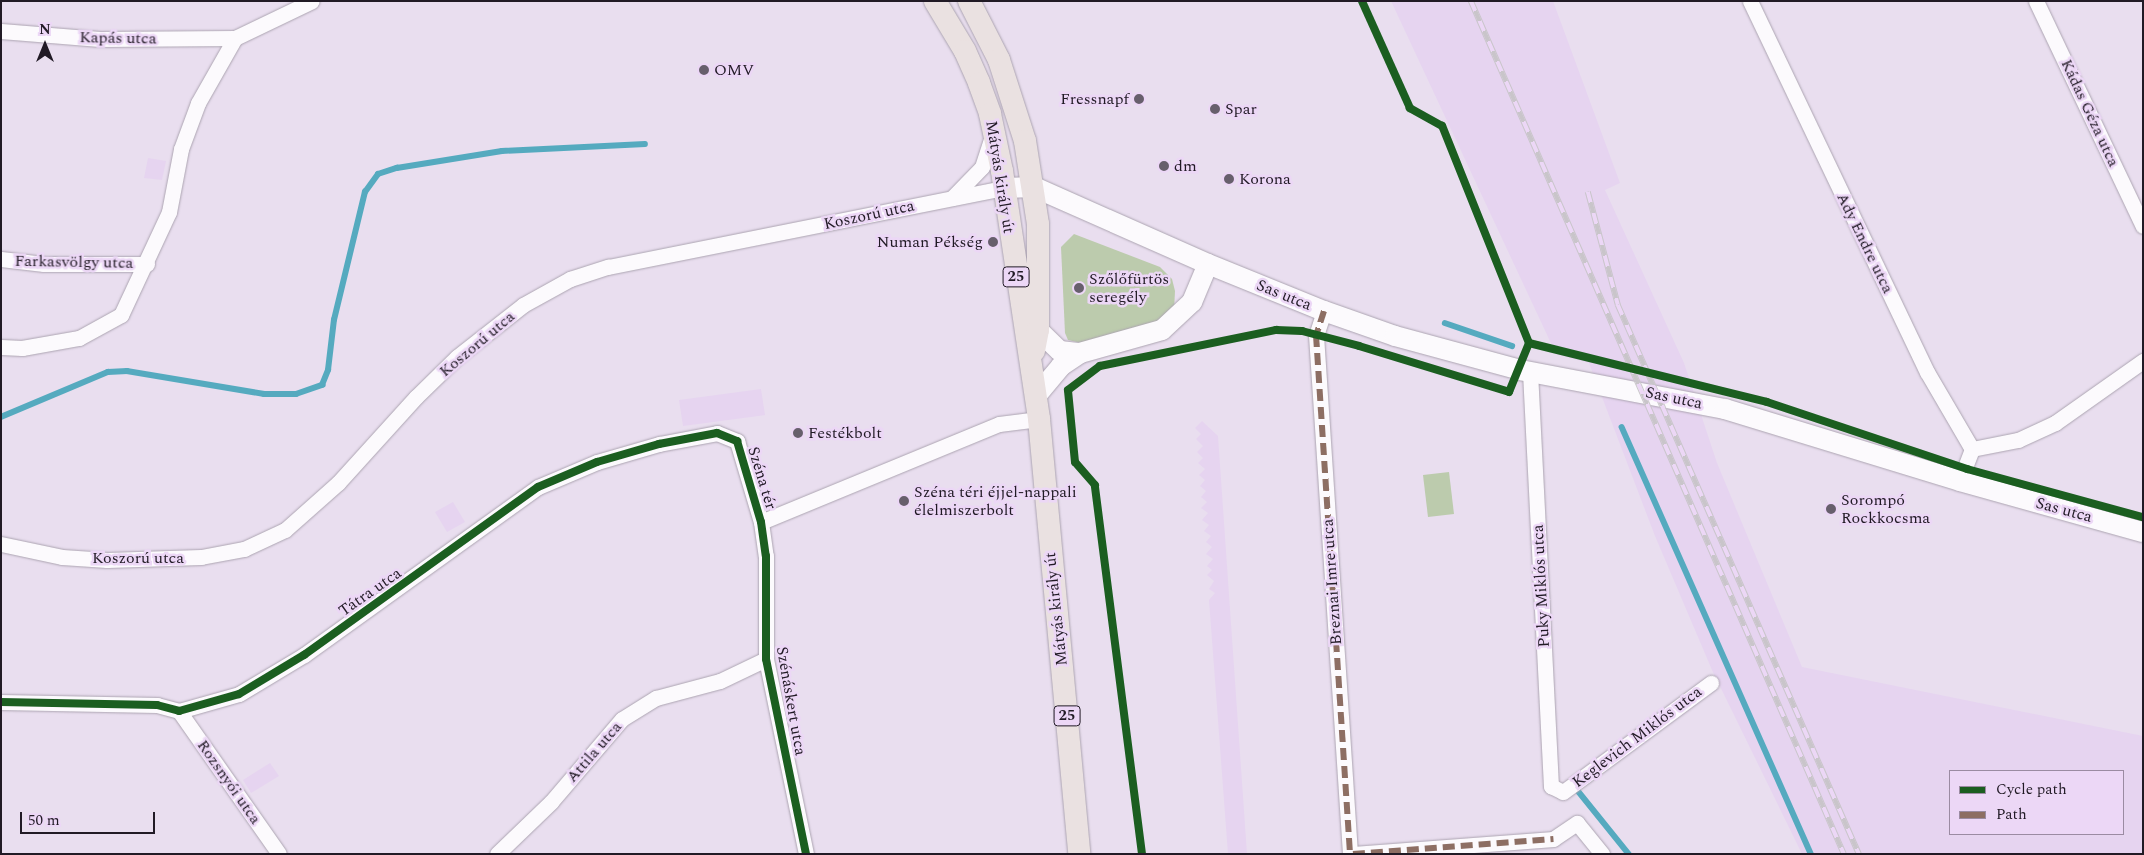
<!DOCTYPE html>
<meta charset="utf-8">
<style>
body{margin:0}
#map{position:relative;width:2144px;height:855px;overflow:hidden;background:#e9deef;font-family:Spectral,serif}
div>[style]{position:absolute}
.built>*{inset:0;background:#e6d4f0}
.green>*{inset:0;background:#bccbad}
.stream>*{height:5.5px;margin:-2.75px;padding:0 2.75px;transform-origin:2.75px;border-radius:2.75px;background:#55aabf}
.roads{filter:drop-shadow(0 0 1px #aca4b1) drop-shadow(0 0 1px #aca4b1)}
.minor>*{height:15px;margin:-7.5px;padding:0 7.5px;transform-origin:7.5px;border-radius:7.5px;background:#fcfafd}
.secondary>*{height:20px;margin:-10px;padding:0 10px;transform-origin:10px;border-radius:10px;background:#fcfafd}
.primary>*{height:22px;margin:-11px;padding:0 11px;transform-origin:11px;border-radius:11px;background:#eae1e1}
.rail>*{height:5.5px;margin-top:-2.75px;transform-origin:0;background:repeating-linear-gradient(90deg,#ecd7f6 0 11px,#c9c5ca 0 22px);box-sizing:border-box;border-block:1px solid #c9c5ca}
.quiet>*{height:6px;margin-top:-3px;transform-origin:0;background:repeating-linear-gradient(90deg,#8d6e63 0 12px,transparent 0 18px)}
.cycleway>*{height:8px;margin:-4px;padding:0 4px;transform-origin:4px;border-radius:4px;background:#1b5e20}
.dots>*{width:14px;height:14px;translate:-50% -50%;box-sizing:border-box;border:2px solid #ecd7f6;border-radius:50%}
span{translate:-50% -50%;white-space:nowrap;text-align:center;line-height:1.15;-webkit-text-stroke:5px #ecd7f6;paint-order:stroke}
.shield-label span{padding:1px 4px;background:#ecd7f6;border:1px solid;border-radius:4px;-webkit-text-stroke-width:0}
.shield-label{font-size:15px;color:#211a25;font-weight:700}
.street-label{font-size:16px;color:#211a25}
.poi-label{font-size:16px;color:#211a25}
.left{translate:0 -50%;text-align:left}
.right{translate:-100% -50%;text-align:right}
.frame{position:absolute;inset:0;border:2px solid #211a25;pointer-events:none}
.legend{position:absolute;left:1949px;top:770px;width:175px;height:65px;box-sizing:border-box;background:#ecd7f6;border:1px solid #9b8ba2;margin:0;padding:6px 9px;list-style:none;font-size:15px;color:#211a25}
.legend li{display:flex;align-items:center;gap:10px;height:25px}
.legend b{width:25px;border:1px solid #9b8ba2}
.north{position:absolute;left:20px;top:20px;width:50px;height:50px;-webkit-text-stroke:4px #ecd7f6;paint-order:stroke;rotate:0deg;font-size:14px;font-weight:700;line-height:20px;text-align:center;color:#211a25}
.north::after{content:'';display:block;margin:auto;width:18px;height:22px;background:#211a25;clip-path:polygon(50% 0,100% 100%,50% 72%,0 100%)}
.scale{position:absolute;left:20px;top:812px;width:135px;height:22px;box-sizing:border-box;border:2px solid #211a25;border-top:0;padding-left:6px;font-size:15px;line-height:18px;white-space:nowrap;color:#211a25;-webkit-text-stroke:4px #ecd7f6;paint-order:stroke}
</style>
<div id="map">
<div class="built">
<div style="clip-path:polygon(evenodd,1391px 1px,1553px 1px,1620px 183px,1605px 190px,1684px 363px,1717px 463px,1802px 667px,2143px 736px,2143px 854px,1802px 854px,1712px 670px,1655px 536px,1589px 363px,1556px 354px,1391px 1px,1950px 771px,2123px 771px,2123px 834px,1950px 834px,1950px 771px)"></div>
<div style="clip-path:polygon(148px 158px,166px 161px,162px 180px,144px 178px)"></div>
<div style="clip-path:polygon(761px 389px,765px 415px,683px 426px,679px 400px)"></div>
<div style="clip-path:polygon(1202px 421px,1218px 436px,1247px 854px,1228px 854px,1209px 600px,1215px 593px,1209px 589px,1214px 581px,1207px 575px,1212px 570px,1207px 566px,1213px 559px,1206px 554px,1212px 547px,1206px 542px,1211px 536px,1204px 531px,1209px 525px,1202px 520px,1208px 513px,1201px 508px,1207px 502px,1201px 497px,1206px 491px,1200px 486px,1205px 480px,1199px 475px,1205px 469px,1198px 463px,1203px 458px,1197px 452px,1203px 446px,1196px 439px,1201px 434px,1195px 428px)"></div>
<div style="clip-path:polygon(453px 502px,465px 522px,447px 532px,435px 512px)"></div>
<div style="clip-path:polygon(270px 763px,279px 776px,251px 793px,243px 780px)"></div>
</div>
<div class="green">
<div style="clip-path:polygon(1074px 234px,1160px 267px,1172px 279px,1175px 291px,1174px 311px,1163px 323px,1081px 343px,1068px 340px,1065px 333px,1061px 247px)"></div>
<div style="clip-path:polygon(1449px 472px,1454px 514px,1428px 517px,1423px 475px)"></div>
</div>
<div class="stream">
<div style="left:1445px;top:323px;width:71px;rotate:18.9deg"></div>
<div style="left:1px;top:417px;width:116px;rotate:-22.8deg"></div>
<div style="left:108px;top:372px;width:19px;rotate:-3deg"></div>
<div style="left:127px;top:371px;width:139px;rotate:9.5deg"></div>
<div style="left:264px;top:394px;width:32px"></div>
<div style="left:296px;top:394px;width:28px;rotate:-19deg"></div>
<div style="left:322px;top:385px;width:16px;rotate:-68deg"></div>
<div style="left:328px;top:370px;width:50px;rotate:-83.2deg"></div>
<div style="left:334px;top:320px;width:132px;rotate:-76.4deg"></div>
<div style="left:365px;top:192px;width:22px;rotate:-54deg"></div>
<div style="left:378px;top:174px;width:20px;rotate:-18deg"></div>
<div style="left:397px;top:168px;width:106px;rotate:-9.2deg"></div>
<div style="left:502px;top:151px;width:143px;rotate:-2.8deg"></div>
<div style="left:1622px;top:427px;width:467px;rotate:66.1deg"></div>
<div style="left:1579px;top:792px;width:80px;rotate:51.1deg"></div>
</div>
<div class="roads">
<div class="minor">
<div style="left:1750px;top:1px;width:411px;rotate:64.5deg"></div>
<div style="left:1927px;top:372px;width:89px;rotate:59.7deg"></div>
<div style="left:1972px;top:449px;width:34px;rotate:111deg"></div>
<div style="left:2036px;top:1px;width:249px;rotate:64.6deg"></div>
<div style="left:1px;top:31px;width:99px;rotate:4.6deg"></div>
<div style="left:100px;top:39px;width:135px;rotate:-0.4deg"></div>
<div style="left:952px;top:198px;width:43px;rotate:-45.9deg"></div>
<div style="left:982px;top:167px;width:33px;rotate:-72deg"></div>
<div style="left:1px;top:259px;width:43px;rotate:6.6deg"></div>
<div style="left:44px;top:264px;width:103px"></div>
<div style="left:1324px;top:311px;width:25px;rotate:108deg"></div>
<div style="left:1316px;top:335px;width:520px;rotate:86.25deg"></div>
<div style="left:1px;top:347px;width:21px;rotate:3deg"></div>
<div style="left:22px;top:348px;width:58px;rotate:-10deg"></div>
<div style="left:79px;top:338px;width:48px;rotate:-28.7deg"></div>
<div style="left:121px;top:315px;width:114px;rotate:-65deg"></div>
<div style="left:169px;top:212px;width:64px;rotate:-79.2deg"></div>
<div style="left:181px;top:149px;width:49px;rotate:-69.7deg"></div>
<div style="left:198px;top:103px;width:75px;rotate:-60.4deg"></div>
<div style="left:235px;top:38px;width:85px;rotate:-25.7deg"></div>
<div style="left:1530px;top:372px;width:415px;rotate:87.1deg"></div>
<div style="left:1551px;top:786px;width:13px;rotate:27deg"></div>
<div style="left:1563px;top:792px;width:184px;rotate:-36.4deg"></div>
<div style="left:1972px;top:449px;width:47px;rotate:-11.1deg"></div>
<div style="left:2018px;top:440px;width:41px;rotate:-24.7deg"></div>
<div style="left:2055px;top:423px;width:108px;rotate:-35.2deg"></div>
<div style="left:761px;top:522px;width:257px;rotate:-22.4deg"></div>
<div style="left:999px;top:424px;width:40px;rotate:-7.1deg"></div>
<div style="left:1px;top:544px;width:62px;rotate:12deg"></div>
<div style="left:62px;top:557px;width:45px;rotate:3.8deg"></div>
<div style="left:107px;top:560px;width:94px;rotate:-1.8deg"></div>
<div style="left:201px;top:557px;width:44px;rotate:-10.5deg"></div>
<div style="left:244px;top:549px;width:45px;rotate:-24.9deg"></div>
<div style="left:285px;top:530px;width:71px;rotate:-41.6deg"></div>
<div style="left:338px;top:483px;width:116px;rotate:-47.8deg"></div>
<div style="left:416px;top:397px;width:57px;rotate:-44.3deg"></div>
<div style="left:457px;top:357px;width:84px;rotate:-38.2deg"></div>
<div style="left:523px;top:305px;width:54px;rotate:-29deg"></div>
<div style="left:570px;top:279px;width:40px;rotate:-18deg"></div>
<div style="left:608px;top:267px;width:405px;rotate:-11.3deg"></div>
<div style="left:1px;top:702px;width:156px;rotate:1.1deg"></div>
<div style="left:157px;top:705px;width:23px;rotate:15deg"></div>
<div style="left:179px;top:711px;width:62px;rotate:-15.8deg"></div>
<div style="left:239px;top:694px;width:76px;rotate:-31deg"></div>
<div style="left:304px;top:655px;width:288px;rotate:-35.7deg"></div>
<div style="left:538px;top:487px;width:64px;rotate:-23deg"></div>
<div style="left:597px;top:462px;width:65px;rotate:-16.2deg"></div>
<div style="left:659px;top:444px;width:59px;rotate:-10.7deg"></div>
<div style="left:717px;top:433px;width:22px;rotate:22deg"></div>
<div style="left:737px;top:441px;width:84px;rotate:73.5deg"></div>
<div style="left:761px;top:522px;width:34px;rotate:82deg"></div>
<div style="left:766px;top:556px;width:103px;rotate:90deg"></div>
<div style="left:766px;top:659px;width:199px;rotate:78.4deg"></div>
<div style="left:179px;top:711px;width:174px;rotate:55deg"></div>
<div style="left:497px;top:854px;width:75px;rotate:-43.9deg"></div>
<div style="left:551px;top:802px;width:109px;rotate:-49.5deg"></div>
<div style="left:622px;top:719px;width:40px;rotate:-32deg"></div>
<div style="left:656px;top:698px;width:66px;rotate:-14.9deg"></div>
<div style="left:720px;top:681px;width:51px;rotate:-25.6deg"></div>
<div style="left:1353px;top:854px;width:201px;rotate:-4.3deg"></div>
<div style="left:1553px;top:839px;width:29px;rotate:-34deg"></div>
<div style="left:1577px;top:823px;width:40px;rotate:51deg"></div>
</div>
<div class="secondary">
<div style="left:1005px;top:188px;width:29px;rotate:-2deg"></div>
<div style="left:1034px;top:187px;width:190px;rotate:23.9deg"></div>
<div style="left:1208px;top:264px;width:125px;rotate:22.1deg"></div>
<div style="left:1324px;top:311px;width:75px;rotate:19.4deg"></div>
<div style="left:1395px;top:336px;width:130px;rotate:15.2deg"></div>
<div style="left:1520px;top:370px;width:209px;rotate:10.8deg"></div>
<div style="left:1725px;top:409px;width:246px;rotate:17deg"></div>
<div style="left:1960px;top:481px;width:190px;rotate:15.6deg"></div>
<div style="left:1038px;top:330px;width:30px;rotate:44deg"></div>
<div style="left:1060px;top:351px;width:20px;rotate:6deg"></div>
<div style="left:1036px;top:396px;width:39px;rotate:-50deg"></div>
<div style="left:1061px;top:366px;width:23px;rotate:-34deg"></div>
<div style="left:1080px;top:353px;width:85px;rotate:-15.7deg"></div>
<div style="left:1162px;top:330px;width:41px;rotate:-43deg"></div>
<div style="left:1192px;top:302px;width:41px;rotate:-67.2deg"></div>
</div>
<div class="primary">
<div style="left:935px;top:1px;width:58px;rotate:59deg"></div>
<div style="left:965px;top:51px;width:35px;rotate:66deg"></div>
<div style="left:979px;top:83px;width:33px;rotate:70deg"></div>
<div style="left:990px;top:114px;width:58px;rotate:78.1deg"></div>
<div style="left:1002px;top:171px;width:251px;rotate:81.5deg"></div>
<div style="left:1039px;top:419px;width:437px;rotate:84.7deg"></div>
<div style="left:969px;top:1px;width:66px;rotate:63deg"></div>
<div style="left:999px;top:60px;width:85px;rotate:72.2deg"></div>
<div style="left:1025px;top:141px;width:84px;rotate:81.1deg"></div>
<div style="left:1038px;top:224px;width:106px;rotate:90deg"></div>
<div style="left:1038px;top:330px;width:21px;rotate:101deg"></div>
</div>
</div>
<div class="rail">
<div style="left:1471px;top:1px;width:931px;rotate:66.38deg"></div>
<div style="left:1588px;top:192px;width:117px;rotate:75.1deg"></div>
<div style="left:1618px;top:305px;width:600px;rotate:66.3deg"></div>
</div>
<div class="quiet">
<div style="left:1324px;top:311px;width:25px;rotate:108deg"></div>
<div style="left:1316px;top:335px;width:520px;rotate:86.25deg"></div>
<div style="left:1353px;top:854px;width:201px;rotate:-4.3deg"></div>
</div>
<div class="cycleway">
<div style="left:1529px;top:343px;width:245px;rotate:13.9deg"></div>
<div style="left:1767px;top:402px;width:211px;rotate:18.5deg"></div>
<div style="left:1967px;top:469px;width:182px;rotate:15.3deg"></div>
<div style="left:1px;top:702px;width:156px;rotate:1.1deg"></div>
<div style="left:157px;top:705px;width:23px;rotate:15deg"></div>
<div style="left:179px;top:711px;width:62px;rotate:-15.8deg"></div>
<div style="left:239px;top:694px;width:76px;rotate:-31deg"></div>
<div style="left:304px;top:655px;width:288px;rotate:-35.7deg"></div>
<div style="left:538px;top:487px;width:64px;rotate:-23deg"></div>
<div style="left:597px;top:462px;width:65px;rotate:-16.2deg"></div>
<div style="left:659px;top:444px;width:59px;rotate:-10.7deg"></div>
<div style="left:717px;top:433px;width:22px;rotate:22deg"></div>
<div style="left:737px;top:441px;width:84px;rotate:73.5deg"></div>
<div style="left:761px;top:522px;width:34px;rotate:82deg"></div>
<div style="left:766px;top:556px;width:103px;rotate:90deg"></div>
<div style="left:766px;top:659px;width:199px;rotate:78.4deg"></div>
<div style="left:1142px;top:854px;width:372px;rotate:-97.3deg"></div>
<div style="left:1095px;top:485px;width:30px;rotate:-131deg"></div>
<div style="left:1075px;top:462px;width:72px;rotate:-95.6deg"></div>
<div style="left:1068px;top:390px;width:40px;rotate:-37deg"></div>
<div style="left:1100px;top:366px;width:180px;rotate:-11.6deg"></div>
<div style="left:1276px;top:330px;width:26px;rotate:2deg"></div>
<div style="left:1302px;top:331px;width:59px;rotate:14.7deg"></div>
<div style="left:1359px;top:346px;width:157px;rotate:17deg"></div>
<div style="left:1509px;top:392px;width:53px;rotate:-67.8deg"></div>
<div style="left:1529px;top:343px;width:234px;rotate:-111.8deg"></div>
<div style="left:1442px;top:126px;width:37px;rotate:-151deg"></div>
<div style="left:1410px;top:108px;width:117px;rotate:-114.2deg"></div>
</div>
<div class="dots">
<div style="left:704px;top:70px;background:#675f6c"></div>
<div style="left:1139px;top:99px;background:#675f6c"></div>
<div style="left:1215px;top:109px;background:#675f6c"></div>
<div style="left:1164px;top:166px;background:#675f6c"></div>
<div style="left:1229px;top:179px;background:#675f6c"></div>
<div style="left:993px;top:242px;background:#675f6c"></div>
<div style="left:1079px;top:288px;background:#675f6c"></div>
<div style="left:798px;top:433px;background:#675f6c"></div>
<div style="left:904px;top:501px;background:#675f6c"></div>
<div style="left:1831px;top:509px;background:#675f6c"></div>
</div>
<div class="shield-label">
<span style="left:1016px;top:277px">25</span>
<span style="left:1067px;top:716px">25</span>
</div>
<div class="street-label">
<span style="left:118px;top:38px;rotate:1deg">Kapás utca</span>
<span style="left:2090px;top:113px;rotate:65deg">Kádas Géza utca</span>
<span style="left:1000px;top:177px;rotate:81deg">Mátyás király út</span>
<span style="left:869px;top:215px;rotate:-12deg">Koszorú utca</span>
<span style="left:1865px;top:243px;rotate:64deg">Ady Endre utca</span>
<span style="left:74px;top:262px;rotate:1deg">Farkasvölgy utca</span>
<span style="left:1284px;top:295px;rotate:22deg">Sas utca</span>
<span style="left:477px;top:344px;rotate:-40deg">Koszorú utca</span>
<span style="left:1674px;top:398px;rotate:12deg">Sas utca</span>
<span style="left:762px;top:478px;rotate:73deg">Széna tér</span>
<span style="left:2064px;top:510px;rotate:15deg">Sas utca</span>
<span style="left:138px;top:558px">Koszorú utca</span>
<span style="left:1332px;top:582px;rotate:-94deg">Breznai Imre utca</span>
<span style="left:1541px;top:586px;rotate:-93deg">Puky Miklós utca</span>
<span style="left:370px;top:592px;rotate:-35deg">Tátra utca</span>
<span style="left:1056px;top:609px;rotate:-96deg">Mátyás király út</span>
<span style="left:791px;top:701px;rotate:80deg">Szénáskert utca</span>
<span style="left:1637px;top:737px;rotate:-37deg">Keglevich Miklós utca</span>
<span style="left:594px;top:752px;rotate:-49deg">Attila utca</span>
<span style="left:229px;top:782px;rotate:55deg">Rozsnyói utca</span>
</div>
<div class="poi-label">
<span class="left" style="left:714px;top:70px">OMV</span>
<span class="right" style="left:1129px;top:99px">Fressnapf</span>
<span class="left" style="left:1225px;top:109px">Spar</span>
<span class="left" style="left:1174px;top:166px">dm</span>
<span class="left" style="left:1239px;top:179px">Korona</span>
<span class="right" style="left:983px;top:242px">Numan Pékség</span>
<span class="left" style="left:1089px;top:288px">Szőlőfürtös<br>seregély</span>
<span class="left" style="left:808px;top:433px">Festékbolt</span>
<span class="left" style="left:914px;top:501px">Széna téri éjjel-nappali<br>élelmiszerbolt</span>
<span class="left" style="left:1841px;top:509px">Sorompó<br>Rockkocsma</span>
</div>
<div class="frame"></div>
<ul class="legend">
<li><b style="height:6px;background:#1b5e20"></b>Cycle path</li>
<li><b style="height:6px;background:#8d6e63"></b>Path</li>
</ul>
<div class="north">N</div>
<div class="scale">50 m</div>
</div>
